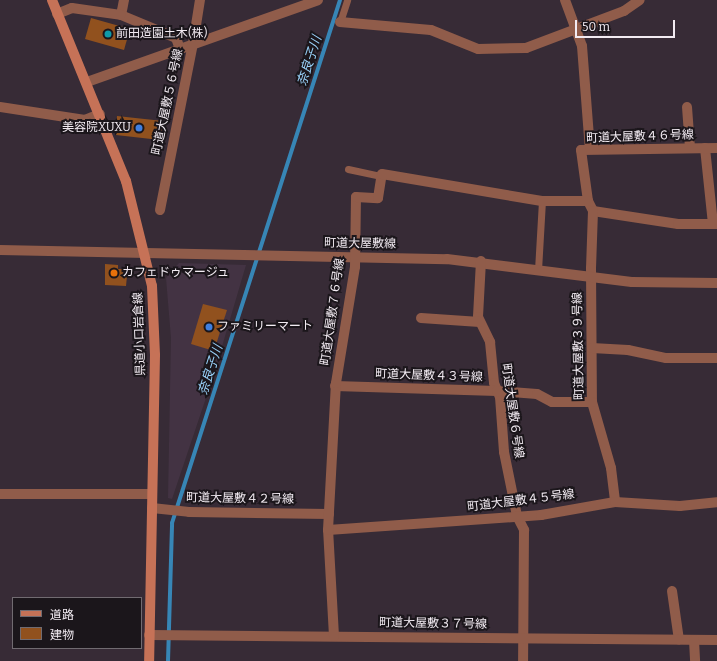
<!DOCTYPE html>
<meta charset="utf-8">
<style>
body{margin:0}
#map{position:relative;width:717px;height:661px;overflow:hidden;background:#372b36;font-family:Bitter,"Noto Sans JP",serif}
div>[style]{position:absolute}
.built>*{inset:0;background:#433343}
.stream>*{height:4px;margin:-2px;padding:0 2px;transform-origin:2px;border-radius:2px;background:#3786b6}
.building>*{inset:0;background:#91511e}
.service>*{height:7px;margin:-3.5px;padding:0 3.5px;transform-origin:3.5px;border-radius:3.5px;background:#905c4a}
.minor>*{height:10px;margin:-5px;padding:0 5px;transform-origin:5px;border-radius:5px;background:#905c4a}
.tertiary>*{height:10px;margin:-5px;padding:0 5px;transform-origin:5px;border-radius:5px;background:#905c4a}
.secondary>*{height:10px;margin:-5px;padding:0 5px;transform-origin:5px;border-radius:5px;background:#c67257}
.dots>*{width:11px;height:11px;translate:-50% -50%;box-sizing:border-box;border:2px solid #1b161b;border-radius:50%}
span{translate:-50% -50%;white-space:nowrap;text-align:center;line-height:1.15;-webkit-text-stroke:4px #1b161b;paint-order:stroke}
.poi-label{font-size:12px;color:#f2ebf2}
.left{translate:0 -50%;text-align:left}
.right{translate:-100% -50%;text-align:right}
.street-label{font-size:12px;color:#f2ebf2}
.water-label{font-size:13px;color:#99d2fa;font-style:italic}
.legend{position:absolute;left:12px;top:597px;width:130px;height:52px;box-sizing:border-box;background:#1b161b;border:1px solid #716b71;margin:0;padding:5px 7px;list-style:none;font-size:12px;color:#f2ebf2}
.legend li{display:flex;align-items:center;gap:8px;height:20px}
.legend b{width:20px;border:1px solid #716b71}
.scale{position:absolute;left:575px;top:20px;width:100px;height:18px;box-sizing:border-box;border:2px solid #f2ebf2;border-top:0;padding-left:5px;font-size:12px;line-height:14px;white-space:nowrap;color:#f2ebf2;-webkit-text-stroke:3px #1b161b;paint-order:stroke}
</style>
<div id="map">
<div class="built">
<div style="clip-path:polygon(179px 263px,246px 265px,213px 377px,172px 499px,168px 498px,171px 338px,166px 278px)"></div>
</div>
<div class="stream">
<div style="left:168px;top:661px;width:138px;rotate:-88.3deg"></div>
<div style="left:172px;top:523px;width:549px;rotate:-72.19deg"></div>
</div>
<div class="building">
<div style="clip-path:polygon(91px 18px,130px 29px,124px 50px,85px 39px)"></div>
<div style="clip-path:polygon(117px 116px,163px 121px,160px 140px,116px 135px)"></div>
<div style="clip-path:polygon(105px 264px,118px 265px,118px 269px,123px 269px,123px 276px,127px 276px,126px 286px,105px 285px)"></div>
<div style="clip-path:polygon(203px 304px,227px 310px,214px 351px,191px 344px)"></div>
</div>
<div class="service">
<div style="left:340px;top:22px;width:23px;rotate:-72deg"></div>
<div style="left:348px;top:169px;width:34px;rotate:12deg"></div>
<div style="left:538px;top:270px;width:69px;rotate:-86.7deg"></div>
</div>
<div class="minor">
<div style="left:124px;top:0;width:15px;rotate:101deg"></div>
<div style="left:121px;top:15px;width:60px;rotate:22.7deg"></div>
<div style="left:176px;top:38px;width:12px;rotate:70deg"></div>
<div style="left:565px;top:0;width:49px;rotate:69.7deg"></div>
<div style="left:582px;top:46px;width:103px;rotate:85.6deg"></div>
<div style="left:57px;top:14px;width:16px;rotate:-22deg"></div>
<div style="left:72px;top:8px;width:49px;rotate:8.1deg"></div>
<div style="left:340px;top:22px;width:91px;rotate:5deg"></div>
<div style="left:431px;top:30px;width:51px;rotate:22deg"></div>
<div style="left:478px;top:49px;width:48px;rotate:-1.2deg"></div>
<div style="left:526px;top:48px;width:105px;rotate:-20.7deg"></div>
<div style="left:624px;top:11px;width:19px;rotate:-35deg"></div>
<div style="left:0;top:107px;width:86px;rotate:8.7deg"></div>
<div style="left:85px;top:120px;width:16px;rotate:-22deg"></div>
<div style="left:687px;top:107px;width:41px;rotate:85.8deg"></div>
<div style="left:705px;top:148px;width:76px;rotate:84deg"></div>
<div style="left:717px;top:148px;width:136px;rotate:179.2deg"></div>
<div style="left:581px;top:150px;width:51px;rotate:82.2deg"></div>
<div style="left:588px;top:201px;width:11px;rotate:63deg"></div>
<div style="left:593px;top:211px;width:86px;rotate:8.7deg"></div>
<div style="left:678px;top:224px;width:39px"></div>
<div style="left:160px;top:210px;width:169px;rotate:-78.8deg"></div>
<div style="left:193px;top:44px;width:45px;rotate:-81deg"></div>
<div style="left:593px;top:211px;width:57px;rotate:92deg"></div>
<div style="left:591px;top:268px;width:134px;rotate:89.6deg"></div>
<div style="left:592px;top:402px;width:69px;rotate:73.9deg"></div>
<div style="left:611px;top:468px;width:34px;rotate:83deg"></div>
<div style="left:0;top:250px;width:447px;rotate:1.2deg"></div>
<div style="left:447px;top:259px;width:186px;rotate:7.1deg"></div>
<div style="left:632px;top:282px;width:85px;rotate:0.7deg"></div>
<div style="left:481px;top:261px;width:56px;rotate:93.1deg"></div>
<div style="left:478px;top:317px;width:28px;rotate:64deg"></div>
<div style="left:490px;top:342px;width:41px;rotate:84.4deg"></div>
<div style="left:494px;top:383px;width:15px;rotate:67deg"></div>
<div style="left:500px;top:397px;width:55px;rotate:85.8deg"></div>
<div style="left:504px;top:452px;width:65px;rotate:78.5deg"></div>
<div style="left:517px;top:516px;width:16px;rotate:63deg"></div>
<div style="left:524px;top:530px;width:131px;rotate:90.4deg"></div>
<div style="left:421px;top:318px;width:59px;rotate:3.9deg"></div>
<div style="left:592px;top:348px;width:36px;rotate:3deg"></div>
<div style="left:628px;top:350px;width:39px;rotate:12deg"></div>
<div style="left:666px;top:358px;width:51px"></div>
<div style="left:335px;top:386px;width:162px;rotate:1.8deg"></div>
<div style="left:497px;top:391px;width:40px;rotate:4.3deg"></div>
<div style="left:537px;top:394px;width:17px;rotate:28deg"></div>
<div style="left:552px;top:402px;width:40px"></div>
<div style="left:0;top:494px;width:152px"></div>
<div style="left:152px;top:508px;width:37px;rotate:6deg"></div>
<div style="left:189px;top:512px;width:140px;rotate:0.8deg"></div>
<div style="left:328px;top:530px;width:214px;rotate:-4deg"></div>
<div style="left:541px;top:515px;width:75px;rotate:-10deg"></div>
<div style="left:615px;top:502px;width:65px;rotate:3.5deg"></div>
<div style="left:680px;top:506px;width:37px;rotate:-6deg"></div>
<div style="left:672px;top:591px;width:49px;rotate:81.9deg"></div>
<div style="left:149px;top:635px;width:568px;rotate:0.5deg"></div>
<div style="left:334px;top:636px;width:106px;rotate:-93.2deg"></div>
<div style="left:328px;top:530px;width:147px;rotate:-86.9deg"></div>
<div style="left:336px;top:383px;width:118px;rotate:-80.7deg"></div>
<div style="left:355px;top:267px;width:70px;rotate:-89.2deg"></div>
<div style="left:356px;top:197px;width:22px;rotate:3deg"></div>
<div style="left:378px;top:198px;width:24px;rotate:-81deg"></div>
<div style="left:382px;top:174px;width:162px;rotate:9.6deg"></div>
<div style="left:542px;top:201px;width:46px"></div>
<div style="left:694px;top:640px;width:21px;rotate:87deg"></div>
</div>
<div class="tertiary">
<div style="left:87px;top:82px;width:245px;rotate:-19.5deg"></div>
</div>
<div class="secondary">
<div style="left:52px;top:0;width:196px;rotate:67.8deg"></div>
<div style="left:126px;top:181px;width:108px;rotate:76.1deg"></div>
<div style="left:152px;top:286px;width:69px;rotate:87.5deg"></div>
<div style="left:155px;top:355px;width:306px;rotate:91.1deg"></div>
</div>
<div class="dots">
<div style="left:108px;top:34px;background:#0f9aa8"></div>
<div style="left:139px;top:128px;background:#3f7fe0"></div>
<div style="left:114px;top:273px;background:#e8710a"></div>
<div style="left:209px;top:327px;background:#3f7fe0"></div>
</div>
<div class="poi-label">
<span class="left" style="left:116px;top:34px">前田造園土木(株)</span>
<span class="right" style="left:131px;top:128px">美容院XUXU</span>
<span class="left" style="left:122px;top:273px">カフェドゥマージュ</span>
<span class="left" style="left:217px;top:327px">ファミリーマート</span>
</div>
<div class="street-label">
<span style="left:168px;top:102px;rotate:-78deg">町道大屋敷５６号線</span>
<span style="left:640px;top:137px;rotate:-2deg">町道大屋敷４６号線</span>
<span style="left:360px;top:244px;rotate:1deg">町道大屋敷線</span>
<span style="left:333px;top:312px;rotate:-82deg">町道大屋敷７６号線</span>
<span style="left:140px;top:334px;rotate:-92deg">県道小口岩倉線</span>
<span style="left:579px;top:346px;rotate:-91deg">町道大屋敷３９号線</span>
<span style="left:429px;top:376px;rotate:2deg">町道大屋敷４３号線</span>
<span style="left:512px;top:411px;rotate:82deg">町道大屋敷６号線</span>
<span style="left:240px;top:499px;rotate:1deg">町道大屋敷４２号線</span>
<span style="left:521px;top:501px;rotate:-7deg">町道大屋敷４５号線</span>
<span style="left:433px;top:624px;rotate:1deg">町道大屋敷３７号線</span>
</div>
<div class="water-label">
<span style="left:310px;top:61px;rotate:-72deg">奈良子川</span>
<span style="left:211px;top:370px;rotate:-72deg">奈良子川</span>
</div>
<ul class="legend">
<li><b style="height:5px;background:#c67257"></b>道路</li>
<li><b style="height:11px;background:#91511e"></b>建物</li>
</ul>
<div class="scale">50 m</div>
</div>
